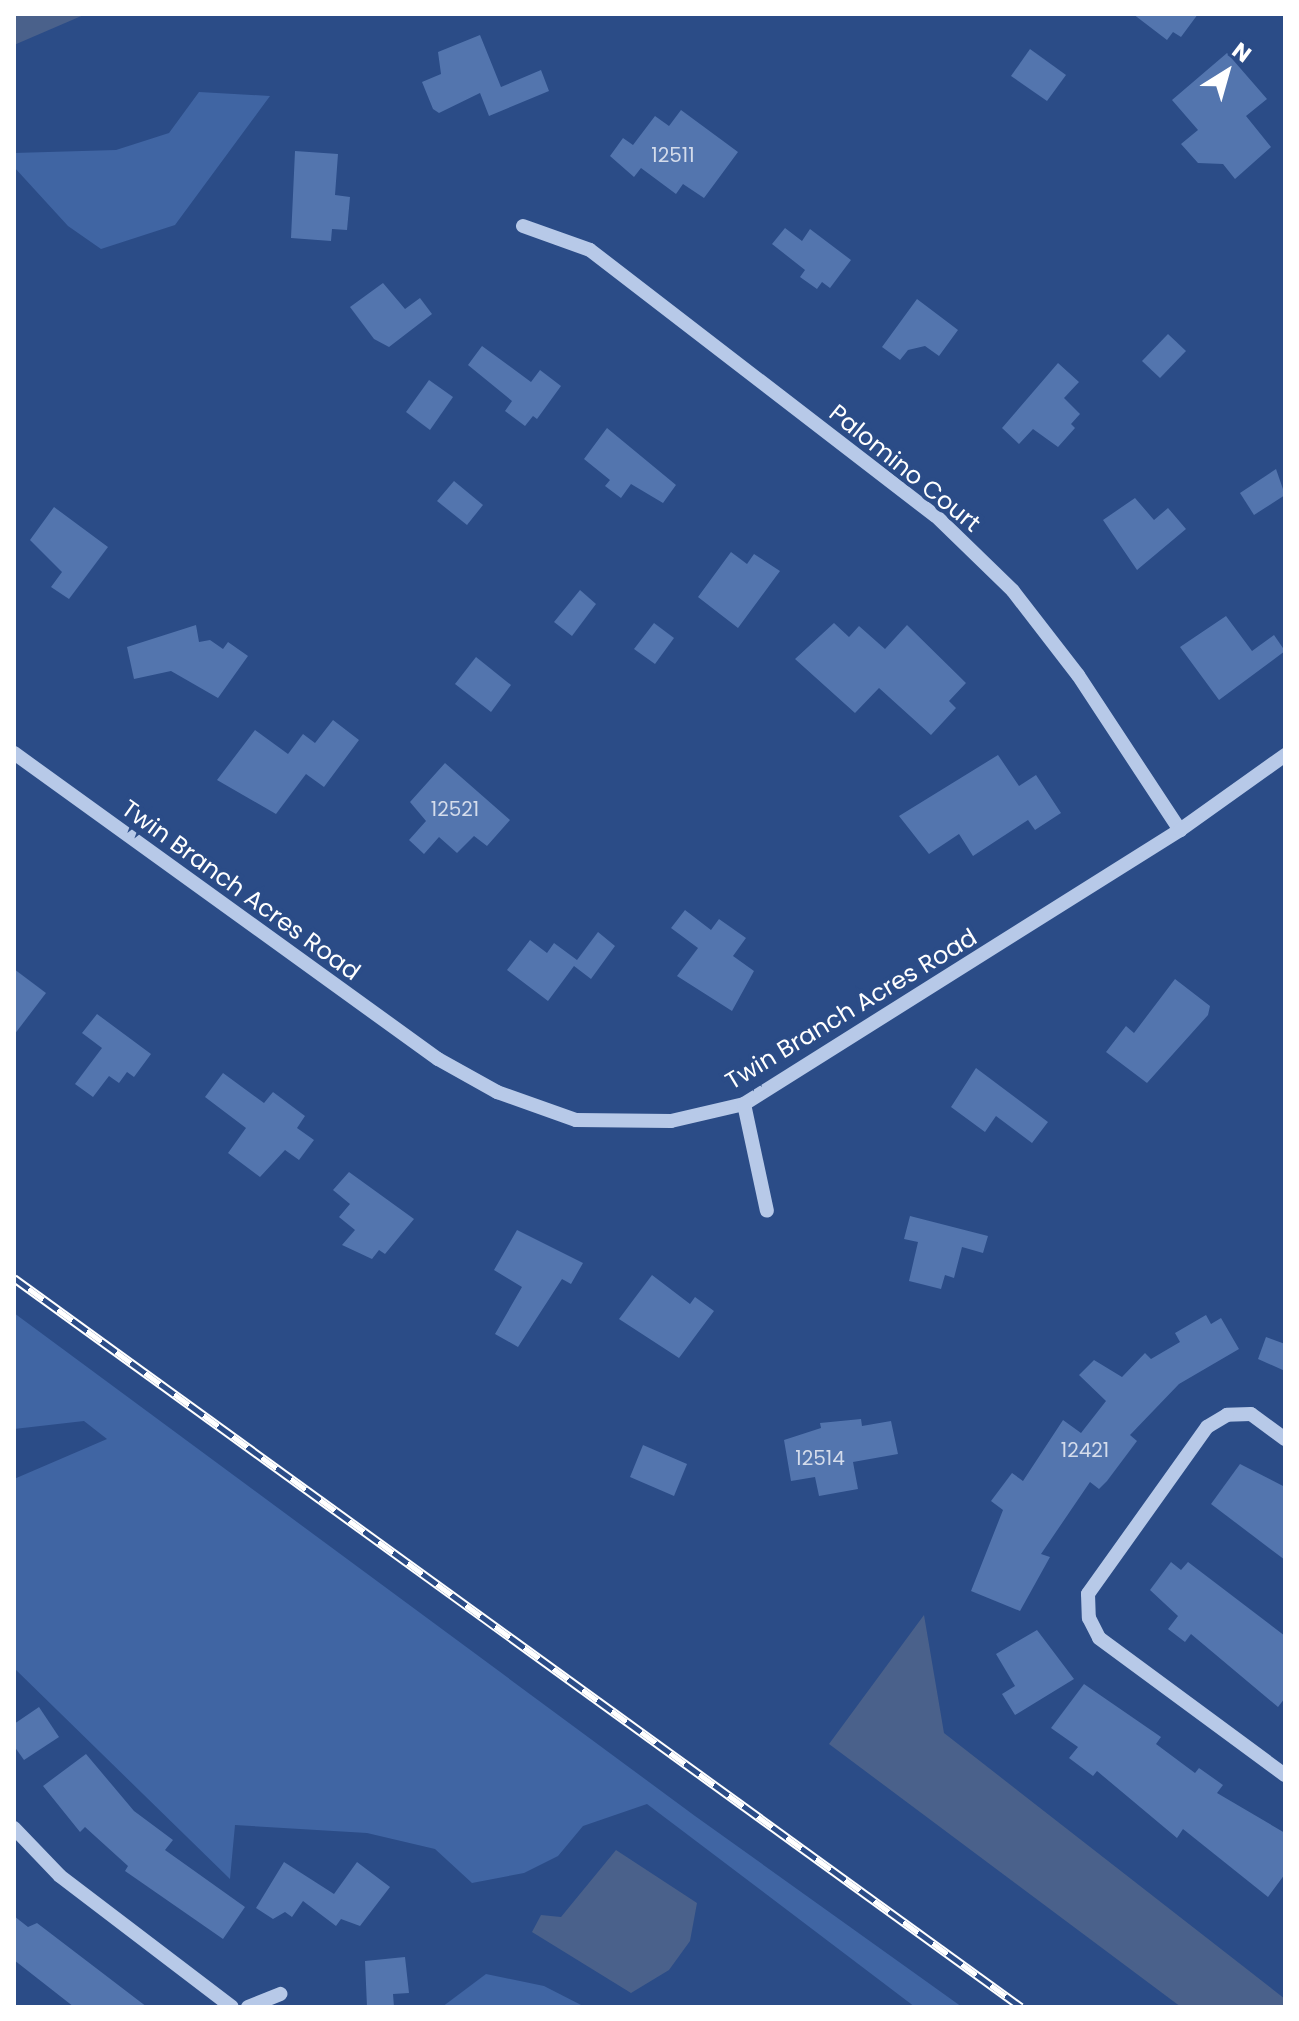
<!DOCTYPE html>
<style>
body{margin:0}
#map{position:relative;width:1299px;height:2021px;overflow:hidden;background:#2b4c87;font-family:Poppins,sans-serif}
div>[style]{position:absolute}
.green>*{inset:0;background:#4065a3}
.water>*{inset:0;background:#4a618b}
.building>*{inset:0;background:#5375ae}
.minor>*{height:14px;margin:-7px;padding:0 7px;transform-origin:7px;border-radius:7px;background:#b7c9e8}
.rail>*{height:9px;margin-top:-4.5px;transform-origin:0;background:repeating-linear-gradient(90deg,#2b4c87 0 18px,#fff 0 36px);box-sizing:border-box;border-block:2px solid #fff}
span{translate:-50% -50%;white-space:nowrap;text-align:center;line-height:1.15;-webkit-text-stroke:8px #2b4c87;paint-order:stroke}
.number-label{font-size:20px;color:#d4dceb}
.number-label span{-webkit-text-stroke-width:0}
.street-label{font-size:24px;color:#fff}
.frame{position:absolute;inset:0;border:16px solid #fff;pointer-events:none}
.north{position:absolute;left:1187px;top:32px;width:80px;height:80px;-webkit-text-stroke:6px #2b4c87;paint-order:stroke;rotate:37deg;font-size:22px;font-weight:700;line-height:32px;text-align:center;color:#fff}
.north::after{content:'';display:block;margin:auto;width:28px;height:36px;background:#fff;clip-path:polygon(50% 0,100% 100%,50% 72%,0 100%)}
</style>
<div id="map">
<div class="green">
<div style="clip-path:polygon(199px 92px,270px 96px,175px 225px,101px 249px,68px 226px,14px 167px,14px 153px,116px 150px,169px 133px)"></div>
<div style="clip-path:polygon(14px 1313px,695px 1816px,962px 2007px,915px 2007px,647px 1804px,583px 1826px,558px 1856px,524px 1873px,472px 1883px,435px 1849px,367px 1833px,235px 1825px,230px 1879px,14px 1668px,14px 1479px,107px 1439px,84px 1421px,14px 1429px)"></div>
<div style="clip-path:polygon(486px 1974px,544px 1986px,585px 2007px,442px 2007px)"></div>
</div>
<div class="water">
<div style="clip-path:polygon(14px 14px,86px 14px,14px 45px)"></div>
<div style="clip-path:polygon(924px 1615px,944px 1733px,1285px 1999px,1285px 2007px,1181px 2007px,829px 1744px)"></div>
<div style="clip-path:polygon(616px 1850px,697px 1903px,690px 1941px,669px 1970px,631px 1993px,532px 1932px,541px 1915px,561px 1917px)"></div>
</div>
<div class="building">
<div style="clip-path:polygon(1133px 14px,1198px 14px,1181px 37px,1173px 32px,1167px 40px)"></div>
<div style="clip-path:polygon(480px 35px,501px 87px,541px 70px,549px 91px,489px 116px,480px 93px,439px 113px,433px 109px,422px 82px,441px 74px,438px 52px)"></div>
<div style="clip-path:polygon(1030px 49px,1066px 75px,1047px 101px,1011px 76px)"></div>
<div style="clip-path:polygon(1227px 53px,1267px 99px,1246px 116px,1271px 147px,1235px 179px,1223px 164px,1198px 163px,1181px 144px,1198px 130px,1172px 100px)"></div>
<div style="clip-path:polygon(681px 110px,738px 152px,704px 198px,683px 184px,676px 194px,641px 168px,634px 177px,610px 156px,623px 138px,633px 145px,655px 116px,669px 126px)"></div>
<div style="clip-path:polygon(295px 151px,338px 154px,335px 195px,350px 197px,347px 230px,332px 229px,331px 241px,291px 238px)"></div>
<div style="clip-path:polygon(785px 228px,802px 241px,810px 229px,851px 260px,830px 288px,822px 282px,817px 289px,800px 277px,805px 270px,772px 244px)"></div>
<div style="clip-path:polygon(383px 283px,405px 309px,420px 298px,432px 314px,389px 347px,374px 339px,350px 307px)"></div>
<div style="clip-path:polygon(917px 299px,958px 330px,939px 356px,925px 346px,908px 350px,900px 360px,882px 347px)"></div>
<div style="clip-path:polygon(1168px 334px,1186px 351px,1160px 378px,1142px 361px)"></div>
<div style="clip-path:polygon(482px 346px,531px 382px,540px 370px,561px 386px,537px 419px,533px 416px,525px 426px,505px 411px,512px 401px,468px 365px)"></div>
<div style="clip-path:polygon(1058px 363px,1079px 382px,1064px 398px,1080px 414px,1071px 424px,1075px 428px,1058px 447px,1033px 429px,1019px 444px,1002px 428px)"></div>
<div style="clip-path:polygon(429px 380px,453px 397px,430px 430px,406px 412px)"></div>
<div style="clip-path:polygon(607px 428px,676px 485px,663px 503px,631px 484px,621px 498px,605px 486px,610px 480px,584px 459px)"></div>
<div style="clip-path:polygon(1276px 469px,1285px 495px,1254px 515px,1240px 493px)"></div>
<div style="clip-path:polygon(454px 481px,483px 505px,467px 525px,437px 501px)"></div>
<div style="clip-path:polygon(1135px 498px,1154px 520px,1168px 508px,1186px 529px,1137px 570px,1103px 520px)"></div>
<div style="clip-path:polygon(54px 507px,108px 547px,69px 599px,51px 587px,62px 572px,30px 540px)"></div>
<div style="clip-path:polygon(731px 552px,747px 564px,754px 554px,780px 571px,738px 628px,698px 597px)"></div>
<div style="clip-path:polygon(580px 590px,596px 604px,572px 636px,554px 622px)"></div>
<div style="clip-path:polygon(1226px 616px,1252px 651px,1274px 635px,1285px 651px,1219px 700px,1180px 647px)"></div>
<div style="clip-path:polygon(654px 623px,674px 638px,655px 664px,634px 649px)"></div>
<div style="clip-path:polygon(834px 623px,849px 637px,859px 626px,885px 649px,907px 625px,966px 683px,949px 701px,956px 708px,931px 735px,879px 688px,855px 713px,795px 659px)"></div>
<div style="clip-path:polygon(196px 625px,199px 642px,210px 640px,223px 649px,228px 642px,248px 656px,218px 698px,171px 671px,134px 679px,127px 647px)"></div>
<div style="clip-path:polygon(476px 657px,511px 685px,491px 712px,455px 684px)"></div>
<div style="clip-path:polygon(333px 720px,359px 740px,324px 787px,306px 774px,276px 814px,217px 780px,255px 730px,288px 754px,303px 734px,315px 743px)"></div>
<div style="clip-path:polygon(998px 755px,1019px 786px,1036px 775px,1061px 813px,1035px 830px,1028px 820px,973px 856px,959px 834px,929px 854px,899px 816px)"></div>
<div style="clip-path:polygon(445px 763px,510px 820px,487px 846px,474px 836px,457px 853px,439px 837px,424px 854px,409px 840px,426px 821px,410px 802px)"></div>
<div style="clip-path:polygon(685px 910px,711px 930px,719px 919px,746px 938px,733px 956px,754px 971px,732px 1011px,677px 976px,698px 948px,671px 928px)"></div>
<div style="clip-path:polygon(598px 932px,615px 946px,591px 979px,574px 966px,548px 1001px,507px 970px,530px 940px,547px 953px,554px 943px,577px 960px)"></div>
<div style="clip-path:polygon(14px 969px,46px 993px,14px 1035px)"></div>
<div style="clip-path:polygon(1175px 979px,1210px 1006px,1208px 1015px,1147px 1083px,1106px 1052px,1126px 1026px,1134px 1033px)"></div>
<div style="clip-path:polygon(97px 1014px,151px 1054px,134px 1077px,127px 1072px,119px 1083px,109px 1076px,93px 1097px,75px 1084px,102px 1048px,82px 1033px)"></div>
<div style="clip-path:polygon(976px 1068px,1048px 1122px,1032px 1143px,996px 1116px,985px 1132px,951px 1107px)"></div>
<div style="clip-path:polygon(223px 1073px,264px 1103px,273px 1092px,305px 1116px,297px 1128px,314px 1140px,299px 1160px,285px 1150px,260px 1177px,228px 1153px,246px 1128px,205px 1097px)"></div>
<div style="clip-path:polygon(349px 1172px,414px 1219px,385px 1254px,379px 1250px,372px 1259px,342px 1245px,355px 1230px,339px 1217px,350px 1204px,333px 1190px)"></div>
<div style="clip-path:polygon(910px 1216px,988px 1236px,983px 1253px,962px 1247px,954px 1278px,945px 1275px,941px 1289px,909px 1281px,918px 1242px,904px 1239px)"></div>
<div style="clip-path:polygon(517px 1230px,583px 1263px,571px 1284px,562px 1279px,518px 1347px,495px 1334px,522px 1287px,494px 1270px)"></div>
<div style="clip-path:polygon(652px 1275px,690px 1304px,695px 1297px,714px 1311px,679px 1358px,619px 1319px)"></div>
<div style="clip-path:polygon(1206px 1315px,1211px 1324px,1221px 1318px,1239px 1349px,1179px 1384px,1130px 1435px,1137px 1441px,1107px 1481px,1099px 1489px,1090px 1482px,1041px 1554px,1050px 1557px,1020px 1611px,971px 1591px,1003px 1510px,991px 1501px,1012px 1473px,1023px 1481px,1063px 1420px,1081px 1433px,1106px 1401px,1079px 1375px,1094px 1360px,1122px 1377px,1145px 1353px,1151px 1359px,1180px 1342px,1175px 1333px)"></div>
<div style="clip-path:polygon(1266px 1337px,1285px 1344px,1285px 1371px,1258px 1359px)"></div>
<div style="clip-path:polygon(861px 1419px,862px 1426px,891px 1421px,898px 1454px,853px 1462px,858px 1489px,819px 1496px,815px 1477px,791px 1481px,784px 1440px,821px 1428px,820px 1423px)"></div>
<div style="clip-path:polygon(643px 1445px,687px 1464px,674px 1496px,630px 1477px)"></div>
<div style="clip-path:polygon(1240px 1464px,1285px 1487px,1285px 1560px,1211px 1504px)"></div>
<div style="clip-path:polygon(1171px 1562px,1181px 1570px,1188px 1562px,1285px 1636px,1285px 1698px,1278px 1707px,1191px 1634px,1185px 1642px,1168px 1629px,1178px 1616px,1150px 1590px)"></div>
<div style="clip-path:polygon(1037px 1630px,1074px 1679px,1015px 1715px,1002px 1694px,1015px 1686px,996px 1654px)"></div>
<div style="clip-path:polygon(1084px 1684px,1161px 1737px,1156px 1744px,1195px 1773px,1199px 1768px,1223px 1785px,1217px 1793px,1285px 1833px,1285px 1874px,1268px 1897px,1183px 1829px,1177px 1838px,1097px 1771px,1093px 1776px,1069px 1758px,1078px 1747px,1051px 1728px)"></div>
<div style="clip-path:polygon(39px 1707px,59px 1737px,24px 1760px,14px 1746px,14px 1724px)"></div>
<div style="clip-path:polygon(86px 1754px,134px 1811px,173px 1840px,165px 1850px,245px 1907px,223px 1939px,125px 1871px,128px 1866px,85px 1827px,80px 1832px,43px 1786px)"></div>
<div style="clip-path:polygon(284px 1862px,334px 1894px,357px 1862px,390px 1887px,360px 1926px,341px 1919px,336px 1926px,303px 1901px,292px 1917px,285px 1912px,273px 1919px,256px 1908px)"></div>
<div style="clip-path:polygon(14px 1916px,28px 1927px,37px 1923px,147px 2007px,74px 2007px,14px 1960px)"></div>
<div style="clip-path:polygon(405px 1957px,409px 1993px,393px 1994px,394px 2007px,367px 2007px,365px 1961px)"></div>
</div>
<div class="minor">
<div style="left:523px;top:226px;width:71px;rotate:19.7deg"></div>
<div style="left:590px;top:250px;width:436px;rotate:37.6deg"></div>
<div style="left:936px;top:516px;width:107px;rotate:44.2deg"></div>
<div style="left:1013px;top:591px;width:106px;rotate:52.3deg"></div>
<div style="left:1078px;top:675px;width:186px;rotate:56.7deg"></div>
<div style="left:14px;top:753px;width:523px;rotate:35.82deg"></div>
<div style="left:438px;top:1059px;width:68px;rotate:29.2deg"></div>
<div style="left:497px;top:1092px;width:84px;rotate:19.5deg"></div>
<div style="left:576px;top:1120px;width:95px;rotate:0.6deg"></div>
<div style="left:671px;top:1121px;width:75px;rotate:-13.1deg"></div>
<div style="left:744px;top:1104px;width:515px;rotate:-32.15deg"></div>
<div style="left:1180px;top:830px;width:129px;rotate:-35.5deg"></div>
<div style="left:744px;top:1104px;width:109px;rotate:77.9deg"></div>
<div style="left:1285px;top:1439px;width:42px;rotate:-143.7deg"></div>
<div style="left:1251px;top:1414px;width:24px;rotate:178deg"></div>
<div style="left:1227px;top:1415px;width:23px;rotate:149deg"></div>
<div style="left:1207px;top:1427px;width:205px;rotate:125.5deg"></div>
<div style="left:1088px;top:1594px;width:24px;rotate:88deg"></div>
<div style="left:1089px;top:1618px;width:22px;rotate:63deg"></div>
<div style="left:1099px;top:1638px;width:231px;rotate:36.4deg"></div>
<div style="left:14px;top:1828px;width:66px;rotate:46.2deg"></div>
<div style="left:60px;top:1876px;width:216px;rotate:37.3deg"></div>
<div style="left:248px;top:2007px;width:35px;rotate:-22deg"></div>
</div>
<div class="rail">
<div style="left:14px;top:1278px;width:1243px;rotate:35.9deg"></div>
</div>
<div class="number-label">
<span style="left:673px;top:155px">12511</span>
<span style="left:455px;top:809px">12521</span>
<span style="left:1085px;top:1450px">12421</span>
<span style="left:820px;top:1458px">12514</span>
</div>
<div class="street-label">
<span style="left:905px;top:468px;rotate:39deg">Palomino Court</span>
<span style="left:241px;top:890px;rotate:36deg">Twin Branch Acres Road</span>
<span style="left:851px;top:1009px;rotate:-31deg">Twin Branch Acres Road</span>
</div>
<div class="frame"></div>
<div class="north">N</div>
</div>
